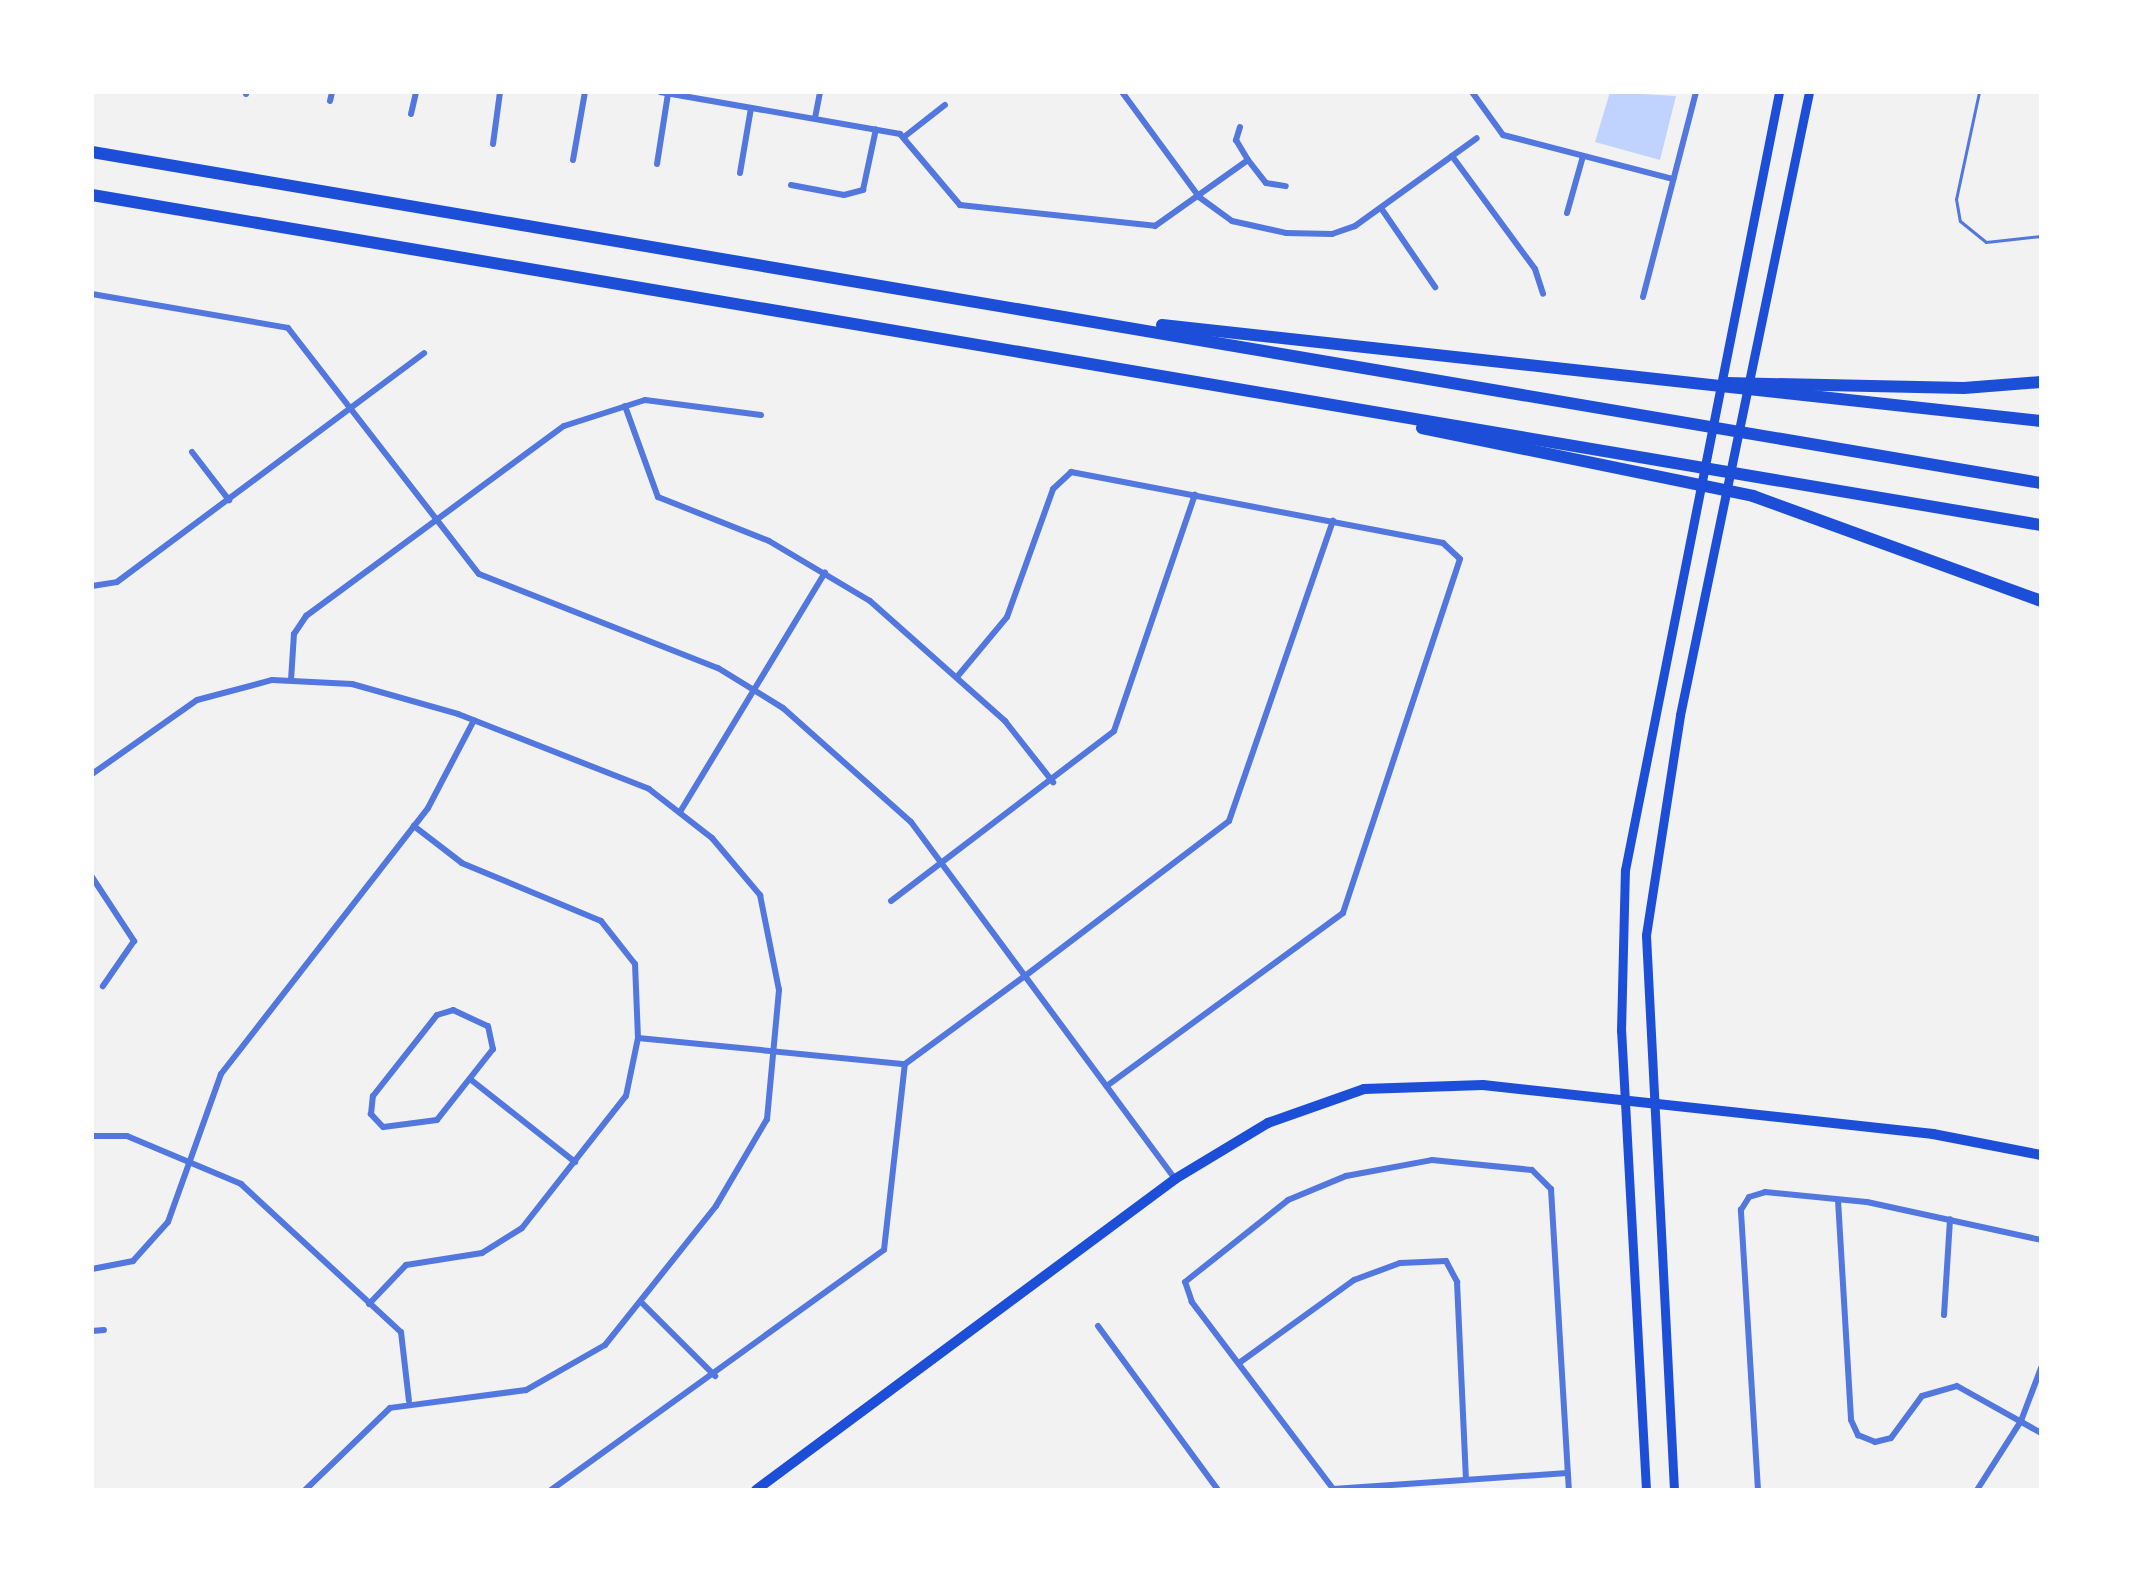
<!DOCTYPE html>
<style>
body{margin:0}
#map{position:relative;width:2133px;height:1582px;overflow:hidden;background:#f2f2f2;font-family:"Titillium Web",sans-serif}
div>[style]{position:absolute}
.water>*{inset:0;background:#bfd3fe}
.service>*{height:3px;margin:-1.5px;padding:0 1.5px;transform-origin:1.5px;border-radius:1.5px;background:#5277de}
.minor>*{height:6px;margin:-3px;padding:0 3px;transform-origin:3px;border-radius:3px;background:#5277de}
.secondary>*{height:9px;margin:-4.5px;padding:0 4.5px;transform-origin:4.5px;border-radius:4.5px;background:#1d4ed8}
.primary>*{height:10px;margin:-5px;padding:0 5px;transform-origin:5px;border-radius:5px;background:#1d4ed8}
.motorway>*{height:12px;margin:-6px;padding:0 6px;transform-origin:6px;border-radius:6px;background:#1d4ed8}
span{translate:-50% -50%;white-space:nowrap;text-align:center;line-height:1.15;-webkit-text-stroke:7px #fff;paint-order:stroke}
.frame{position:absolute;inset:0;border:94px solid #fff;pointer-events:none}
</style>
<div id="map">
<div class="water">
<div style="clip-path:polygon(1610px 92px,1676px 96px,1660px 160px,1595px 142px)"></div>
</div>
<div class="service">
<div style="left:1979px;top:92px;width:109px;rotate:102.1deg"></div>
<div style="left:1956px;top:199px;width:22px;rotate:80deg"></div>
<div style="left:1960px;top:221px;width:33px;rotate:39deg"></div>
<div style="left:1986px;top:242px;width:55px;rotate:-6.2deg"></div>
</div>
<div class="minor">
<div style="left:660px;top:92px;width:244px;rotate:9.9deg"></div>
<div style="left:900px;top:134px;width:93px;rotate:49.8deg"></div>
<div style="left:960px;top:205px;width:196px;rotate:6.1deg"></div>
<div style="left:1155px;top:226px;width:114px;rotate:-35.4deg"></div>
<div style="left:1122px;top:92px;width:130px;rotate:53.7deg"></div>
<div style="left:1199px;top:197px;width:41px;rotate:36deg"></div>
<div style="left:1232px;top:221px;width:55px;rotate:12.5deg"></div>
<div style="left:1286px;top:233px;width:46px;rotate:1.2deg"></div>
<div style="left:1332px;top:234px;width:24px;rotate:-19deg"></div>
<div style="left:1355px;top:226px;width:150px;rotate:-35.8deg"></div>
<div style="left:1472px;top:92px;width:53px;rotate:54.2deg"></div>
<div style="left:1503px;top:135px;width:176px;rotate:14.5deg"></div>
<div style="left:246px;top:94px;width:2px;rotate:-90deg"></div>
<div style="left:330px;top:101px;width:9px;rotate:-77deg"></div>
<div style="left:411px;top:114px;width:23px;rotate:-77deg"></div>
<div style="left:815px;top:118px;width:26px;rotate:-79deg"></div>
<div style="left:1240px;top:127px;width:14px;rotate:107deg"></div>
<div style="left:1236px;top:140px;width:23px;rotate:59deg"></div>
<div style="left:1248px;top:160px;width:29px;rotate:52deg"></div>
<div style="left:1266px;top:183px;width:20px;rotate:9deg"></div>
<div style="left:904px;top:137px;width:52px;rotate:-38deg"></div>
<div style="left:493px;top:144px;width:52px;rotate:-82.3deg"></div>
<div style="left:1452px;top:156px;width:140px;rotate:53.7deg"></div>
<div style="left:1535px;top:269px;width:26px;rotate:72deg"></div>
<div style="left:573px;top:160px;width:69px;rotate:-80deg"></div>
<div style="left:657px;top:164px;width:71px;rotate:-81.1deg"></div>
<div style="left:740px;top:173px;width:66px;rotate:-80.4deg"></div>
<div style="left:791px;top:185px;width:54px;rotate:10.7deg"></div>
<div style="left:844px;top:195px;width:20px;rotate:-15deg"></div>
<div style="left:863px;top:190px;width:62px;rotate:-78deg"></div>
<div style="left:1381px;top:208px;width:96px;rotate:55.6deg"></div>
<div style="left:1567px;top:213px;width:59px;rotate:-74.3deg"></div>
<div style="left:92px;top:294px;width:199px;rotate:9.8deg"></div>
<div style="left:288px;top:328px;width:311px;rotate:52.2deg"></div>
<div style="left:479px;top:574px;width:257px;rotate:21.5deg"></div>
<div style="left:718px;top:668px;width:76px;rotate:31.6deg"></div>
<div style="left:783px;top:708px;width:171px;rotate:41.7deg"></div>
<div style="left:911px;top:822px;width:444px;rotate:53.5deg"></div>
<div style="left:1643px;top:297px;width:212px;rotate:-75.5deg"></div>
<div style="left:625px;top:406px;width:97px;rotate:70.1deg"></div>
<div style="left:658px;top:497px;width:119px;rotate:21.6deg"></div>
<div style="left:769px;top:541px;width:117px;rotate:30.7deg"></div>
<div style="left:870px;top:601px;width:181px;rotate:41.6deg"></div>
<div style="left:1005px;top:721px;width:78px;rotate:51.8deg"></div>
<div style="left:192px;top:452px;width:61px;rotate:52.4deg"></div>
<div style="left:92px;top:586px;width:25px;rotate:-9deg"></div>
<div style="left:117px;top:582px;width:383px;rotate:-36.7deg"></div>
<div style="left:957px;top:677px;width:78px;rotate:-50.2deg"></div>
<div style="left:1007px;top:617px;width:136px;rotate:-70.2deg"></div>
<div style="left:1053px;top:489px;width:25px;rotate:-43deg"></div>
<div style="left:1071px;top:472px;width:379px;rotate:10.8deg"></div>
<div style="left:1443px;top:543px;width:23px;rotate:43deg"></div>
<div style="left:1460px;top:559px;width:373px;rotate:108.3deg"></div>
<div style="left:1343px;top:913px;width:293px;rotate:143.8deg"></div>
<div style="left:291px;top:680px;width:46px;rotate:-86.3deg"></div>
<div style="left:294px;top:634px;width:22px;rotate:-56deg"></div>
<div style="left:306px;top:616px;width:320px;rotate:-36.4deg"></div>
<div style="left:564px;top:426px;width:85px;rotate:-17.8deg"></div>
<div style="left:645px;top:400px;width:117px;rotate:7.4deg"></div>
<div style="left:92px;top:774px;width:128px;rotate:-35.2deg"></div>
<div style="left:197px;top:700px;width:78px;rotate:-14.9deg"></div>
<div style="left:272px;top:680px;width:80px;rotate:2.9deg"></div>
<div style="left:352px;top:684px;width:110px;rotate:15.8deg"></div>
<div style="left:458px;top:714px;width:205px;rotate:21.4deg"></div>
<div style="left:649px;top:789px;width:80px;rotate:37.9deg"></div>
<div style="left:712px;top:838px;width:75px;rotate:49.9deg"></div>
<div style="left:760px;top:895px;width:97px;rotate:78.7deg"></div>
<div style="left:779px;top:990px;width:130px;rotate:95.3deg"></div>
<div style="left:767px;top:1119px;width:101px;rotate:120.4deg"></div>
<div style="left:716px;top:1206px;width:178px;rotate:128.6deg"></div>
<div style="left:605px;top:1345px;width:91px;rotate:150.3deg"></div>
<div style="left:526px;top:1390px;width:137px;rotate:172.5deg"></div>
<div style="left:390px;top:1408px;width:118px;rotate:136deg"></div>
<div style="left:680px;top:812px;width:280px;rotate:-58.8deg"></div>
<div style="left:92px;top:877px;width:77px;rotate:56.7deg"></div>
<div style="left:134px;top:941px;width:55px;rotate:124.6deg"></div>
<div style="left:891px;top:901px;width:280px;rotate:-37.3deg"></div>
<div style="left:1114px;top:731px;width:250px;rotate:-71.1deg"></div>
<div style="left:453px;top:1010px;width:38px;rotate:25deg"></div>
<div style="left:488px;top:1026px;width:24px;rotate:78deg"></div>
<div style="left:493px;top:1049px;width:90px;rotate:128.3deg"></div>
<div style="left:437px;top:1120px;width:54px;rotate:172.6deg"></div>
<div style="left:383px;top:1127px;width:18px;rotate:-133deg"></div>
<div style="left:371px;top:1114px;width:18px;rotate:-84deg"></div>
<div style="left:373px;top:1096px;width:103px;rotate:-51.7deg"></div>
<div style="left:437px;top:1015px;width:17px;rotate:-17deg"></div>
<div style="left:638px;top:1038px;width:268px;rotate:5.6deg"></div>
<div style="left:905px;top:1064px;width:149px;rotate:-36.3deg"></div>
<div style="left:1025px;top:976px;width:256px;rotate:-37.2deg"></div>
<div style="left:1229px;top:821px;width:318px;rotate:-70.9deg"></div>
<div style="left:470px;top:1079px;width:134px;rotate:38.3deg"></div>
<div style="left:92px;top:1136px;width:35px"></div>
<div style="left:127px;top:1136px;width:124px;rotate:22.8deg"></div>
<div style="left:241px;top:1184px;width:218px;rotate:42.8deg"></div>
<div style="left:401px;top:1332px;width:69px;rotate:83.4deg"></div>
<div style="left:1838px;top:1200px;width:220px;rotate:86.6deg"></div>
<div style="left:1851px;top:1420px;width:17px;rotate:65deg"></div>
<div style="left:1858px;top:1435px;width:18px;rotate:22deg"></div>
<div style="left:1875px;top:1442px;width:16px;rotate:-14deg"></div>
<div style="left:1891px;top:1438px;width:52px;rotate:-53.6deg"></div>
<div style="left:1922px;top:1396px;width:36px;rotate:-16deg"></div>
<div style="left:1957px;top:1386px;width:96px;rotate:29.2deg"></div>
<div style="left:92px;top:1269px;width:42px;rotate:-11deg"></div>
<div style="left:133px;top:1261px;width:52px;rotate:-48.1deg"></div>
<div style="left:168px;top:1222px;width:157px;rotate:-70.3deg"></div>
<div style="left:221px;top:1074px;width:337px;rotate:-52.1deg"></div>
<div style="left:428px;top:808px;width:99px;rotate:-62.4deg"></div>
<div style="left:641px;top:1302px;width:105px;rotate:45deg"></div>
<div style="left:369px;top:1304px;width:54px;rotate:-46.5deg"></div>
<div style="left:406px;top:1265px;width:77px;rotate:-9deg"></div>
<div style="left:482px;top:1253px;width:47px;rotate:-32deg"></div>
<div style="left:522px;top:1228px;width:168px;rotate:-51.8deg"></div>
<div style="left:626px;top:1096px;width:59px;rotate:-78.3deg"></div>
<div style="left:638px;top:1038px;width:74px;rotate:-92.3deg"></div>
<div style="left:635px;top:964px;width:55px;rotate:-128.3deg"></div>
<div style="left:601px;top:921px;width:151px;rotate:-157.4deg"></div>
<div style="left:462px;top:863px;width:61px;rotate:-142.4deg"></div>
<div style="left:1944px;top:1315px;width:96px;rotate:-86.4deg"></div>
<div style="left:1098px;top:1326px;width:203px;rotate:53.8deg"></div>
<div style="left:92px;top:1331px;width:12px;rotate:-5deg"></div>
<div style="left:1239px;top:1363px;width:142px;rotate:-35.8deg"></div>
<div style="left:1354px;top:1280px;width:49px;rotate:-20.3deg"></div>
<div style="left:1400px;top:1263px;width:46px;rotate:-2.5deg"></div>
<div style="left:1446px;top:1261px;width:24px;rotate:62deg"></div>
<div style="left:1457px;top:1282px;width:196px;rotate:87.4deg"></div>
<div style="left:1333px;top:1489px;width:235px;rotate:-3.9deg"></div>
<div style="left:551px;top:1490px;width:410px;rotate:-35.8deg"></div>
<div style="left:884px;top:1250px;width:187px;rotate:-83.6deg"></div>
<div style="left:1334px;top:1490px;width:236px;rotate:-127.1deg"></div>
<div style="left:1192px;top:1302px;width:21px;rotate:-109deg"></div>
<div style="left:1185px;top:1282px;width:132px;rotate:-38.5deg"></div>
<div style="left:1288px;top:1200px;width:63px;rotate:-22.5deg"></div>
<div style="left:1346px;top:1176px;width:87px;rotate:-10.5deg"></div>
<div style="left:1432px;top:1160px;width:100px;rotate:5.7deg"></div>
<div style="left:1532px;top:1170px;width:27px;rotate:45deg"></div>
<div style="left:1551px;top:1189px;width:302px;rotate:86.6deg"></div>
<div style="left:1758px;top:1490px;width:281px;rotate:-93.5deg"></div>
<div style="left:1741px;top:1210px;width:15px;rotate:-58deg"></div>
<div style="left:1749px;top:1197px;width:17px;rotate:-17deg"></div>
<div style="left:1765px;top:1192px;width:102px;rotate:5.6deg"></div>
<div style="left:1867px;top:1202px;width:178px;rotate:12.3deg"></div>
<div style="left:1977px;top:1490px;width:82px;rotate:-57.5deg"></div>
<div style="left:2021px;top:1421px;width:57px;rotate:-69.3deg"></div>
</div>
<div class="secondary">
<div style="left:1646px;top:1490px;width:460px;rotate:-93.1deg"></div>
<div style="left:1621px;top:1031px;width:161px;rotate:-88.6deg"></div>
<div style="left:1625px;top:870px;width:793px;rotate:-78.8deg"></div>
<div style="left:1674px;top:1490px;width:556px;rotate:-92.89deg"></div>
<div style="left:1646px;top:935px;width:223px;rotate:-81.2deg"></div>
<div style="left:1680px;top:715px;width:636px;rotate:-78.3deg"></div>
</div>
<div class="primary">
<div style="left:756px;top:1490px;width:522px;rotate:-36.58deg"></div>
<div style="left:1175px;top:1179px;width:109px;rotate:-31.1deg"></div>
<div style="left:1268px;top:1123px;width:102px;rotate:-19.5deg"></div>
<div style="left:1364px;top:1089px;width:119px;rotate:-1.9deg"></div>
<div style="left:1483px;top:1085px;width:453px;rotate:6.2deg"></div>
<div style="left:1933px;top:1134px;width:110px;rotate:11deg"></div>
</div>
<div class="motorway">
<div style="left:92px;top:152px;width:1977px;rotate:9.64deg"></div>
<div style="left:92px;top:195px;width:1977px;rotate:9.61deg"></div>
<div style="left:1162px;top:325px;width:884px;rotate:6.23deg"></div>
<div style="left:1726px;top:383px;width:238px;rotate:1.2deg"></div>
<div style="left:1964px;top:388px;width:77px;rotate:-4.5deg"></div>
<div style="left:1422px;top:428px;width:338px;rotate:11.6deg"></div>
<div style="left:1753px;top:496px;width:307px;rotate:20deg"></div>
</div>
<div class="frame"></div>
</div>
